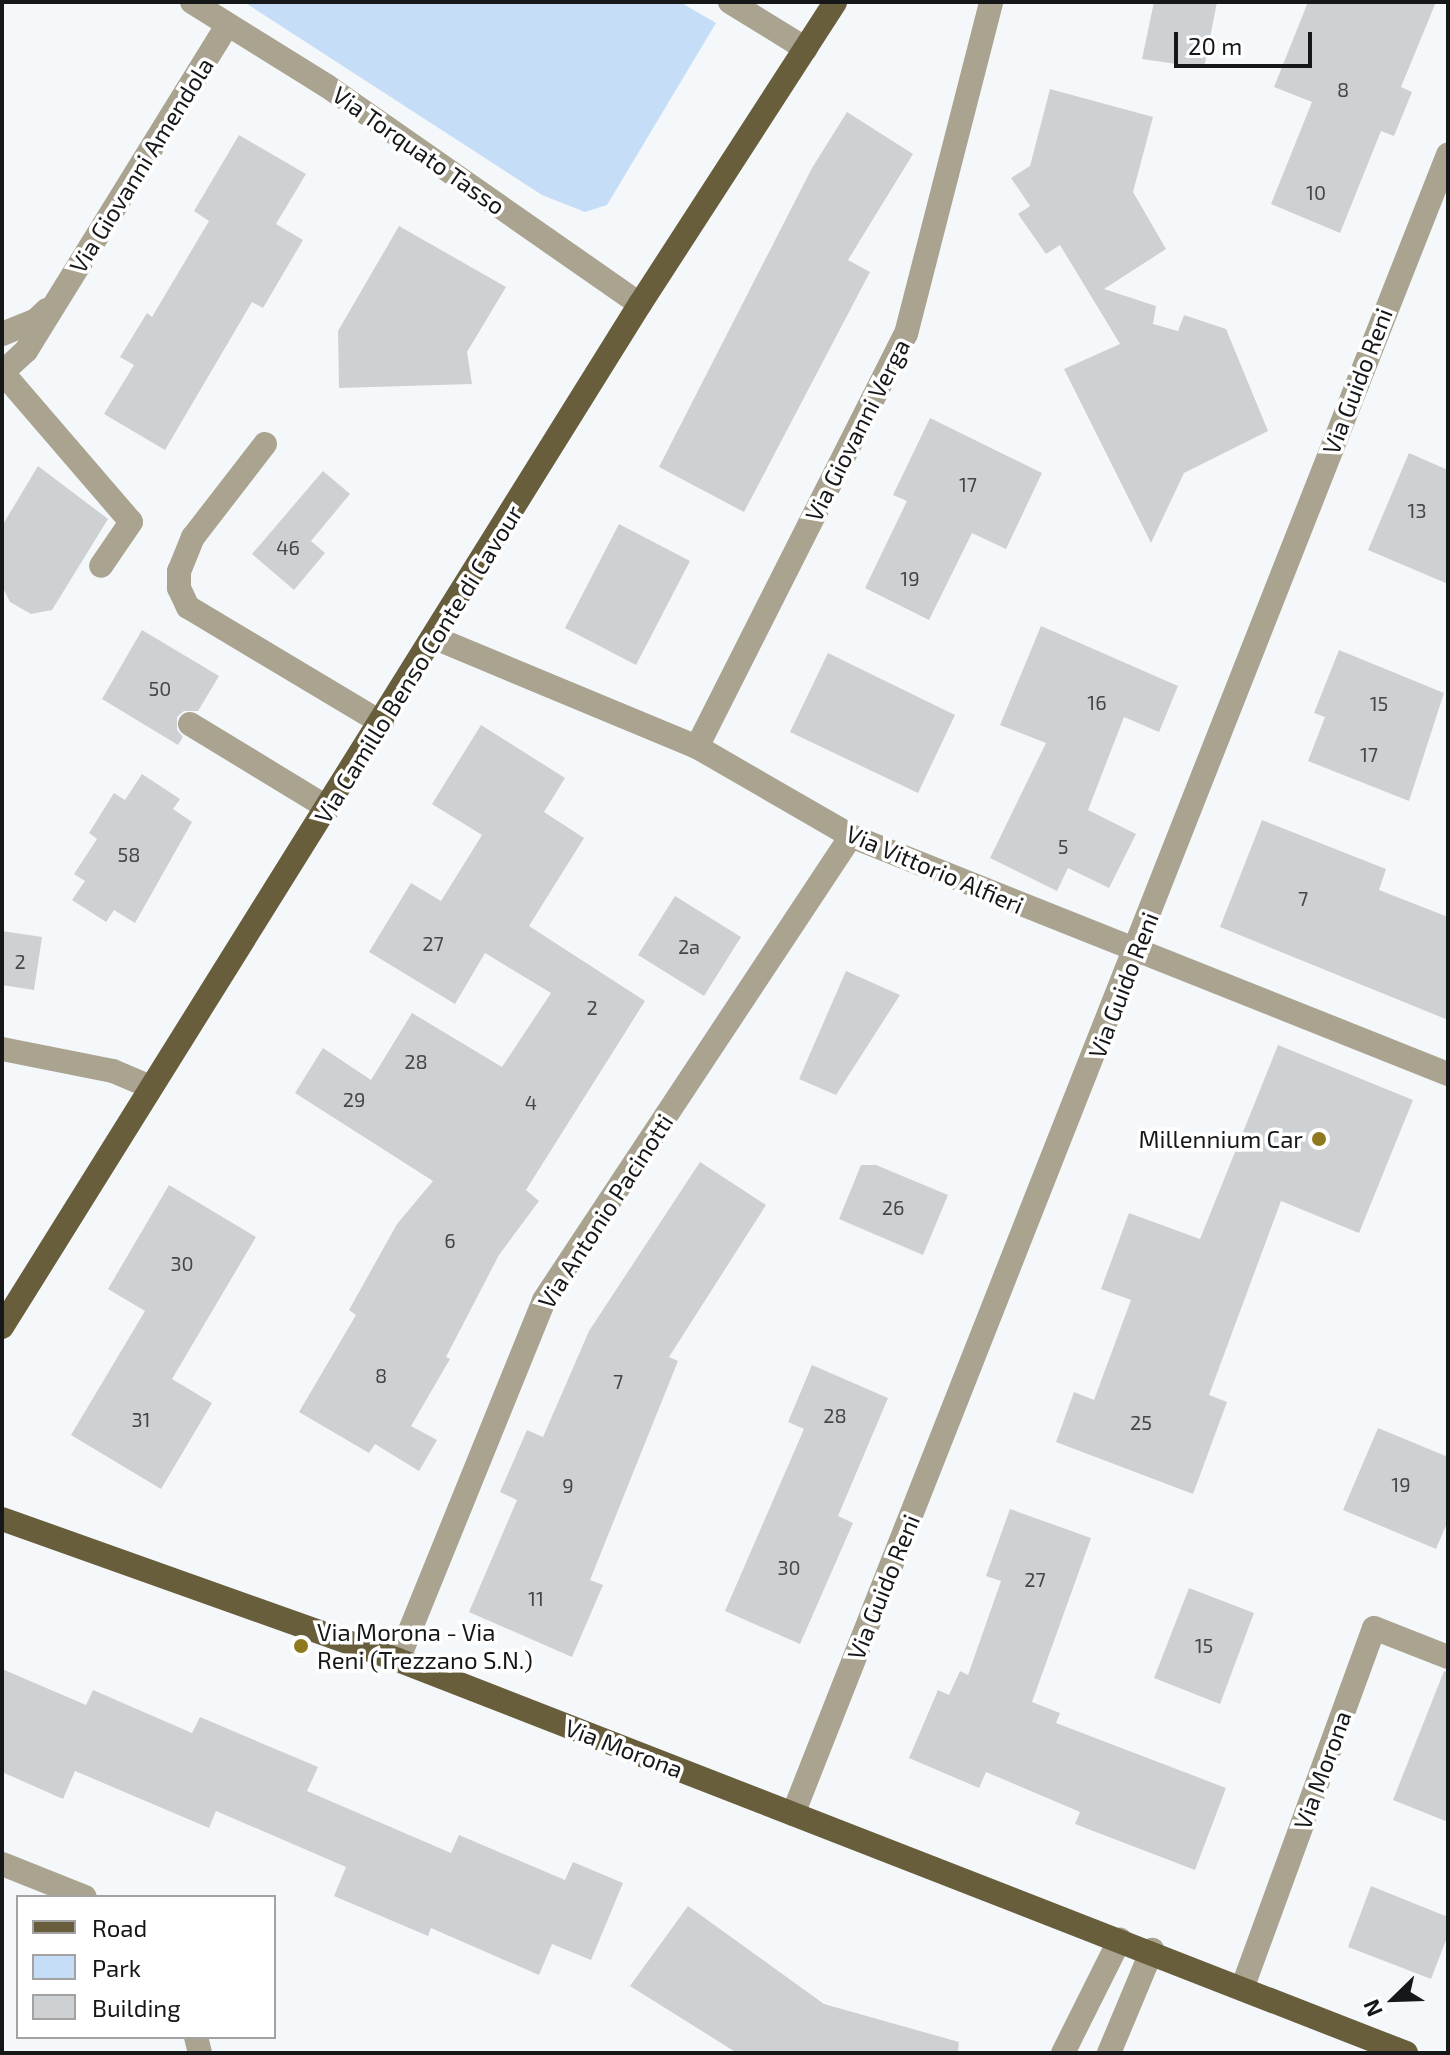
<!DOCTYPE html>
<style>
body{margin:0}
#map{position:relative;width:1450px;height:2055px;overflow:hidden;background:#f5f8fb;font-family:"Exo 2",sans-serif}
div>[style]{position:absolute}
.green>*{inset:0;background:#c6ddf8}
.building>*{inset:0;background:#ced1d4}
.minor>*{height:24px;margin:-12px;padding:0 12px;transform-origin:12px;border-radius:12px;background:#a9a390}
.major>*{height:24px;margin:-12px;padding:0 12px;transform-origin:12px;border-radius:12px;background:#685e3b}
.dots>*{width:22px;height:22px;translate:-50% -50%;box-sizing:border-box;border:4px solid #fff;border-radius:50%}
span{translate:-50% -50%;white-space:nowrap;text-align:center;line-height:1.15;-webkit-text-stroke:7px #fff;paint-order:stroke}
.number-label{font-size:20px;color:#444648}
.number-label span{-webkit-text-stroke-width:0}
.street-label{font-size:24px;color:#161719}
.poi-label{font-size:24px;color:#161719}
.right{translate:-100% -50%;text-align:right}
.left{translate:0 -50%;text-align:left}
.frame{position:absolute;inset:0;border:4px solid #161719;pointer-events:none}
.legend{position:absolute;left:16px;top:1895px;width:260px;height:144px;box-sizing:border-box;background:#fff;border:2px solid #a2a2a3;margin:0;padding:10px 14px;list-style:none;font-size:24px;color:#161719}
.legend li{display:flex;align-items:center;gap:16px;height:40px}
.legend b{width:40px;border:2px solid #a2a2a3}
.north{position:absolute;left:1354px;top:1959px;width:80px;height:80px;-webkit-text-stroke:6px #fff;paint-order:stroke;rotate:247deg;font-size:22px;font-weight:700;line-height:32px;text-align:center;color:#161719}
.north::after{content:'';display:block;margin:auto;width:28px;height:36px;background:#161719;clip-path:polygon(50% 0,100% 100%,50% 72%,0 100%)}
.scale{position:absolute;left:1174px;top:32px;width:138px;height:36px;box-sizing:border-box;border:4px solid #161719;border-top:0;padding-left:10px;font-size:24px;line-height:28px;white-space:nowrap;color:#161719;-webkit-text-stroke:6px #fff;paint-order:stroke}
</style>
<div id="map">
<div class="green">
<div style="clip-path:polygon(244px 2px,680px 2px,716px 23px,607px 205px,585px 212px,542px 195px)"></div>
</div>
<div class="building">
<div style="clip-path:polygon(1154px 2px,1217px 2px,1204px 68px,1142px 59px)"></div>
<div style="clip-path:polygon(1308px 2px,1436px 2px,1401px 87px,1412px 92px,1394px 136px,1381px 131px,1340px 233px,1271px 204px,1312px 102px,1274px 87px)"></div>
<div style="clip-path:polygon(1050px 89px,1153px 117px,1133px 192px,1166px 249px,1104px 289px,1156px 306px,1153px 324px,1178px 331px,1184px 315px,1226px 329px,1268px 431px,1184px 473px,1151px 543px,1064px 369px,1120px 344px,1060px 245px,1046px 254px,1018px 214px,1030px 206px,1011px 178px,1030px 166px)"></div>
<div style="clip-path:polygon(847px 112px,913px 154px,848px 260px,870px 272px,744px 512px,659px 467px,812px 168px)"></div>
<div style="clip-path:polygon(239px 135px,306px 174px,276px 224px,303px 240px,263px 308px,252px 302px,165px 450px,104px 414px,134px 365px,120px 357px,147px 313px,152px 317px,209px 221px,194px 211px)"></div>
<div style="clip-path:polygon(399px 226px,506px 287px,467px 352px,472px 384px,339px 388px,338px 331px)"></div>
<div style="clip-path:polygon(930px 418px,1042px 473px,1006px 549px,972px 533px,929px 620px,865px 588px,907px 501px,893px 495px)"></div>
<div style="clip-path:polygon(1409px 453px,1448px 470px,1448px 584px,1368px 550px)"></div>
<div style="clip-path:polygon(38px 466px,108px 519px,52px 610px,31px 614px,10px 602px,2px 586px,2px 526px)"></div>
<div style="clip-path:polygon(323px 471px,350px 494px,311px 541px,325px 553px,294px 590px,252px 554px)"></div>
<div style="clip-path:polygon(619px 524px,690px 561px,636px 665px,565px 628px)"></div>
<div style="clip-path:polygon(1041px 626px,1178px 686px,1159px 732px,1124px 717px,1088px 810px,1136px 834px,1109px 888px,1068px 868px,1057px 891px,990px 858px,1046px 743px,1000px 725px)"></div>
<div style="clip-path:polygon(142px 630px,219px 676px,198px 711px,184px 711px,177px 717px,177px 730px,183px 737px,178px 745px,102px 699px)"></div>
<div style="clip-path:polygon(1339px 650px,1444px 693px,1409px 801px,1308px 761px,1325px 717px,1314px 713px)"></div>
<div style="clip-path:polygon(828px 653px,955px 715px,918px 793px,790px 732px)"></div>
<div style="clip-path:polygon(481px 725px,565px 778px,544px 812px,584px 838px,529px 926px,645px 1001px,526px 1190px,539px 1201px,499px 1255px,446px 1357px,450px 1359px,411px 1426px,437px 1440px,419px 1471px,375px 1444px,369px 1453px,299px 1412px,356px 1315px,349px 1310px,397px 1224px,433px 1181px,295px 1093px,323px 1048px,371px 1080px,412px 1013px,502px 1067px,551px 993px,485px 953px,455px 1004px,369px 952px,411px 883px,441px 901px,482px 835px,432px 804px)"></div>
<div style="clip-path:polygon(142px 774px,180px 799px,173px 809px,192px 822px,135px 923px,114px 910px,106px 922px,72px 900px,85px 881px,74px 874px,97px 839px,89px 833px,114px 793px,125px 800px)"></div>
<div style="clip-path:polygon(1262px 820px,1386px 869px,1379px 890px,1448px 917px,1448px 1020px,1220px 927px)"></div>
<div style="clip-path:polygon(675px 896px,741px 937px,704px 996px,638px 955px)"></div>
<div style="clip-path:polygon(2px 931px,42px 937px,34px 990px,2px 985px)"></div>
<div style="clip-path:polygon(846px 971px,900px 995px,836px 1095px,799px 1079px)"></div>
<div style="clip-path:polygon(1278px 1045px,1413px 1100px,1359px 1233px,1281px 1201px,1209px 1395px,1227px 1402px,1193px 1494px,1056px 1442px,1074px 1392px,1094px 1400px,1131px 1300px,1101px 1289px,1129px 1213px,1200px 1239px)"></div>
<div style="clip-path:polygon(700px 1162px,766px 1205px,669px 1357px,678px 1361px,590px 1580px,603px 1585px,572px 1657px,469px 1612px,517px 1500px,500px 1492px,527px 1430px,543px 1437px,589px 1331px)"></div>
<div style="clip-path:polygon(861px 1165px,876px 1165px,948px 1195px,923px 1255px,839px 1219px)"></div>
<div style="clip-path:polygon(169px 1185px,256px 1237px,172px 1379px,212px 1403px,161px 1489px,71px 1435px,145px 1311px,108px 1289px)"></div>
<div style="clip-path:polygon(812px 1365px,888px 1398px,838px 1516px,853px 1523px,800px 1644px,725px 1611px,804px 1429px,788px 1422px)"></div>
<div style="clip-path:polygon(1378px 1428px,1448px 1457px,1448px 1521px,1436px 1549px,1343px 1510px)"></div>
<div style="clip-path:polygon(1010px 1509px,1091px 1538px,1032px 1702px,1060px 1713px,1056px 1723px,1226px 1788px,1195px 1870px,1075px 1824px,1080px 1812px,986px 1772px,979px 1788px,909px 1758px,938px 1690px,949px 1695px,960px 1671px,968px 1675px,1001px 1581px,986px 1576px)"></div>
<div style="clip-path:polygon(1189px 1588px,1254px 1613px,1220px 1704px,1154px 1678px)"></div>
<div style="clip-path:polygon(2px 1669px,86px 1705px,93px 1690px,192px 1733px,200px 1717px,318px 1767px,307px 1791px,451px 1853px,459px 1835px,565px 1880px,573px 1862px,623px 1883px,591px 1960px,552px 1944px,539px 1975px,431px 1928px,428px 1936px,334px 1896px,346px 1867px,216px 1811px,209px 1828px,75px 1771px,63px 1799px,2px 1772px)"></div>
<div style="clip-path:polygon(1444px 1671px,1448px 1672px,1448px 1822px,1393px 1800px)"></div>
<div style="clip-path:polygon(1371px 1886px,1448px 1917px,1448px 1935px,1431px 1979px,1348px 1947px)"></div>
<div style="clip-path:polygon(688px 1906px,824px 2004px,959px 2042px,958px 2053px,737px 2053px,630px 1986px)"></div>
</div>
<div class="minor">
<div style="left:192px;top:2px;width:159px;rotate:31.9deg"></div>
<div style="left:327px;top:86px;width:381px;rotate:34.9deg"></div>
<div style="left:730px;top:2px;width:89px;rotate:31.7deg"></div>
<div style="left:2px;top:334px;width:35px;rotate:-22deg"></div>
<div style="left:35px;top:321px;width:16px;rotate:-43deg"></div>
<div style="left:2px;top:373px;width:33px;rotate:-43deg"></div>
<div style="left:26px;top:351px;width:382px;rotate:-58.3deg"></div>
<div style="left:3px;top:373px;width:196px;rotate:49.3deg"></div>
<div style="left:131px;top:522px;width:53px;rotate:124.3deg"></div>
<div style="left:265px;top:444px;width:118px;rotate:127.7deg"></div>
<div style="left:193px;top:537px;width:37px;rotate:112deg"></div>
<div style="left:179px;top:571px;width:17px;rotate:90deg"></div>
<div style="left:179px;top:588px;width:21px;rotate:65deg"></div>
<div style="left:188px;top:607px;width:226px;rotate:30.9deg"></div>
<div style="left:435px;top:638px;width:284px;rotate:22.6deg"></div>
<div style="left:697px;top:747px;width:178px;rotate:30deg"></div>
<div style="left:851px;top:836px;width:643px;rotate:21.74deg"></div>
<div style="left:190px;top:724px;width:162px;rotate:31.3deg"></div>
<div style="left:697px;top:747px;width:463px;rotate:-63.2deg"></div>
<div style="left:906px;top:334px;width:343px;rotate:-75.6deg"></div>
<div style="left:2px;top:1049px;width:113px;rotate:11.2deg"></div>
<div style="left:113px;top:1071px;width:39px;rotate:23deg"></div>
<div style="left:398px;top:1660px;width:388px;rotate:-67.9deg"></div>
<div style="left:544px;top:1300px;width:556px;rotate:-56.51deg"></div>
<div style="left:793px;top:1814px;width:1784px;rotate:-68.46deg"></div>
<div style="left:2px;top:1864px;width:89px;rotate:21.7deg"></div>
<div style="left:1243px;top:1986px;width:381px;rotate:-69.9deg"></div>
<div style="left:1374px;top:1628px;width:79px;rotate:21.4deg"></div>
<div style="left:196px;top:2037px;width:16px;rotate:76deg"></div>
<div style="left:1063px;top:2053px;width:127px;rotate:-63.4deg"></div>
<div style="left:1109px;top:2053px;width:112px;rotate:-67.3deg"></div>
</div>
<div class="major">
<div style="left:2px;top:1327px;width:1206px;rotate:-58.05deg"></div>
<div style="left:640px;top:304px;width:359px;rotate:-57.1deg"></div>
<div style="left:2px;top:1519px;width:420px;rotate:19.6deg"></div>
<div style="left:398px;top:1660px;width:1082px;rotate:21.3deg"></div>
</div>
<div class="dots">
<div style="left:1319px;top:1139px;background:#90781e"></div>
<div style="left:301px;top:1646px;background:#90781e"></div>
</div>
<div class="number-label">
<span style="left:1343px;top:89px">8</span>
<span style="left:1316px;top:192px">10</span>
<span style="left:968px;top:484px">17</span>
<span style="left:1417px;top:510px">13</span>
<span style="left:288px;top:547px">46</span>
<span style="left:910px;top:578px">19</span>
<span style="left:160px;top:688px">50</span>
<span style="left:1097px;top:702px">16</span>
<span style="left:1379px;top:703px">15</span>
<span style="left:1369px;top:754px">17</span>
<span style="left:1063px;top:846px">5</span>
<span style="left:129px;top:854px">58</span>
<span style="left:1303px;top:898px">7</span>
<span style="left:433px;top:943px">27</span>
<span style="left:689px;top:946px">2a</span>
<span style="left:20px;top:961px">2</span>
<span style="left:592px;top:1007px">2</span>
<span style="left:416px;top:1061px">28</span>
<span style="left:354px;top:1099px">29</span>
<span style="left:531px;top:1102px">4</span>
<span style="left:893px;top:1207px">26</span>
<span style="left:450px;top:1240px">6</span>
<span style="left:182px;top:1263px">30</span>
<span style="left:381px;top:1375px">8</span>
<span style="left:618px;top:1381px">7</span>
<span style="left:835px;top:1415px">28</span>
<span style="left:141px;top:1419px">31</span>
<span style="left:1141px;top:1422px">25</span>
<span style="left:1401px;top:1484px">19</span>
<span style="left:568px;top:1485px">9</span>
<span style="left:789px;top:1567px">30</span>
<span style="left:1035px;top:1579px">27</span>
<span style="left:536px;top:1598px">11</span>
<span style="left:1204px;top:1645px">15</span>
</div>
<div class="street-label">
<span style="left:419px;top:150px;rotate:35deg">Via Torquato Tasso</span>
<span style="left:141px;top:165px;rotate:-58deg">Via Giovanni Amendola</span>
<span style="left:1357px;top:381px;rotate:-69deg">Via Guido Reni</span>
<span style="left:857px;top:430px;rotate:-63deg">Via Giovanni Verga</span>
<span style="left:418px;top:664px;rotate:-58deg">Via Camillo Benso Conte di Cavour</span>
<span style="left:935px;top:869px;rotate:23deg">Via Vittorio Alfieri</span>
<span style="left:1123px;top:985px;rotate:-69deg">Via Guido Reni</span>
<span style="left:605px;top:1211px;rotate:-57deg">Via Antonio Pacinotti</span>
<span style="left:883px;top:1587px;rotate:-68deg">Via Guido Reni</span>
<span style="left:624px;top:1748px;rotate:21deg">Via Morona</span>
<span style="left:1322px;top:1770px;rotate:-70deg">Via Morona</span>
</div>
<div class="poi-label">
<span class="right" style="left:1303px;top:1139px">Millennium Car</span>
<span class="left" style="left:317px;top:1646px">Via Morona - Via<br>Reni (Trezzano S.N.)</span>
</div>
<div class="frame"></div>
<ul class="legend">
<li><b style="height:10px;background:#685e3b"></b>Road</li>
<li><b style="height:22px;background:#c6ddf8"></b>Park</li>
<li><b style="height:22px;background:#ced1d4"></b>Building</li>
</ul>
<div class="north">N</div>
<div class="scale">20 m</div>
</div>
